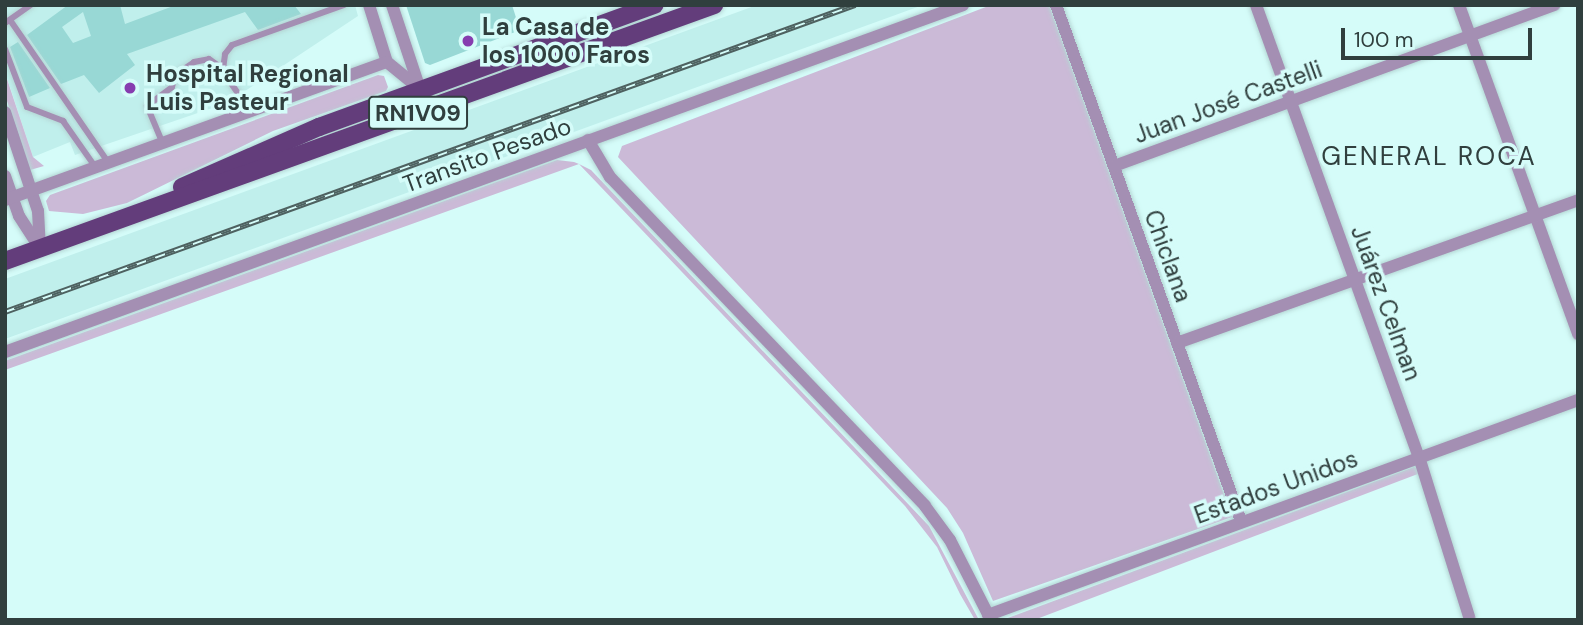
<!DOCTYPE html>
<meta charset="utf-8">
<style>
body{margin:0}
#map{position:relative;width:1583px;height:625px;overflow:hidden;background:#d5fcf9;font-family:"DM Sans",sans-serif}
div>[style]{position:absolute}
.built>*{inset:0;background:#c0efec}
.green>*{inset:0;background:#cbbad7}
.building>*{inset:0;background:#98d8d5}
.roads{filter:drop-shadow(0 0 2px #b4d6d4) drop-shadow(0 0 2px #b4d6d4)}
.service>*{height:6px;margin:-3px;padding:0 3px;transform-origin:3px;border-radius:3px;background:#a48fb3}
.minor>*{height:12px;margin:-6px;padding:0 6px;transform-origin:6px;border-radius:6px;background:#a48fb3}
.primary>*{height:18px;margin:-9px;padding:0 9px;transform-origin:9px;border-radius:9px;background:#633d7b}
.rail>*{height:6px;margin-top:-3px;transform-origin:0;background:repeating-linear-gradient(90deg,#d5fcf9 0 10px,#4e6160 0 20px);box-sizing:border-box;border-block:2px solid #4e6160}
.dots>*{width:19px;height:19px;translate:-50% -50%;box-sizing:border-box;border:4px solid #d5fcf9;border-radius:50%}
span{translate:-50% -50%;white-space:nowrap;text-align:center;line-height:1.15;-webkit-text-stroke:7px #d5fcf9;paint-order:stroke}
.shield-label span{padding:2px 5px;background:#d5fcf9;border:2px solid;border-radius:5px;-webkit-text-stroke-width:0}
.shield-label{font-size:23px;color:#303f3e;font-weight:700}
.poi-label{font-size:24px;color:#303f3e;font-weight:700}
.left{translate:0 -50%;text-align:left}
.street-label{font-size:24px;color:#303f3e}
.neighbourhood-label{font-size:26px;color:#303f3e;letter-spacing:2px}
.frame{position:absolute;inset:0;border:7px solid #303f3e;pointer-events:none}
.scale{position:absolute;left:1341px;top:28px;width:191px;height:32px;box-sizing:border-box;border:4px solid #303f3e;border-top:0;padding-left:9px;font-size:21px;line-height:24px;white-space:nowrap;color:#303f3e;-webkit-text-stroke:5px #d5fcf9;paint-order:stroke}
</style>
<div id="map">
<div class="built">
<div style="clip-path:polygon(5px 5px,355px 5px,358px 16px,227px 103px,75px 155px,70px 142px,33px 157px,5px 72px)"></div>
<div style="clip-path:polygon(757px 5px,923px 5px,5px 339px,5px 279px)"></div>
</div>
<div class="green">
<div style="clip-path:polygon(991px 5px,1049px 5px,1232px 517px,993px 601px,963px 533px,947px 508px,618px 157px,622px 146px)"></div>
<div style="clip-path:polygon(5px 73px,33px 157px,44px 166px,30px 170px,5px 95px)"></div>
<div style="clip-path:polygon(378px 75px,384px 76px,388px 87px,386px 91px,273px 131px,127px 203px,83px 214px,49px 211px,46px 201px,50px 195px)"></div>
<div style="clip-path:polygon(557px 160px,574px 162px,579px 164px,591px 170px,929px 526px,979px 620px,975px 620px,960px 594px,937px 547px,905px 506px,579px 164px,5px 370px,5px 361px)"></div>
<div style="clip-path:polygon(1414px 467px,1423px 472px,1034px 620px,1005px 619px)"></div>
</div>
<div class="building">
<div style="clip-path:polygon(evenodd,68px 5px,120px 5px,125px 24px,176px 5px,294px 5px,301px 14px,258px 30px,245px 12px,127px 54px,135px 65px,99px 93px,84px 75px,61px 84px,27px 35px,68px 5px,83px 12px,91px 36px,73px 43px,62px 27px,83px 12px)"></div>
<div style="clip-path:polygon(406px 5px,512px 5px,520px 30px,430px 65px,425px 63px)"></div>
<div style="clip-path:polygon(18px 42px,50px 88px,29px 97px,10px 47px)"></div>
</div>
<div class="roads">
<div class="service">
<div style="left:10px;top:20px;width:173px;rotate:55.4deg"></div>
<div style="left:5px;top:23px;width:32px;rotate:-35deg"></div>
<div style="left:5px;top:49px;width:62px;rotate:69.2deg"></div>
<div style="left:27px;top:107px;width:39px;rotate:21deg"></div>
<div style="left:63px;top:121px;width:57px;rotate:54.9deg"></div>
<div style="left:223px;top:69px;width:15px;rotate:-82deg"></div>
<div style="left:225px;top:54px;width:11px;rotate:-52deg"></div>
<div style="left:232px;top:45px;width:119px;rotate:-19.7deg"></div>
<div style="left:163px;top:144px;width:41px;rotate:-112.8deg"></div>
<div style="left:147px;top:106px;width:31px;rotate:-37deg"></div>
<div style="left:172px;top:87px;width:12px;rotate:-76deg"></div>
<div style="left:175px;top:75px;width:23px;rotate:-34deg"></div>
<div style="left:194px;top:62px;width:15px;rotate:-11deg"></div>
<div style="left:209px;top:59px;width:12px;rotate:35deg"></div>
<div style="left:219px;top:66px;width:56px;rotate:55.2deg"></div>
</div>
<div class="minor">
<div style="left:369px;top:5px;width:60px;rotate:72.5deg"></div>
<div style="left:392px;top:5px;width:89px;rotate:71.6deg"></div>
<div style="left:1056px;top:5px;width:548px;rotate:70.28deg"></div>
<div style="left:1256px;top:5px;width:480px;rotate:70.2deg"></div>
<div style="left:1419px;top:457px;width:168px;rotate:72.6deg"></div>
<div style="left:1459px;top:5px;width:350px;rotate:70.1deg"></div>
<div style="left:387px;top:62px;width:43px;rotate:39.3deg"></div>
<div style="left:420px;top:89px;width:21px;rotate:53deg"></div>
<div style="left:5px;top:112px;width:104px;rotate:71.6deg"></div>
<div style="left:38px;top:211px;width:37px;rotate:87deg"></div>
<div style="left:588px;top:140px;width:43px;rotate:59.3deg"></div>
<div style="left:610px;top:177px;width:455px;rotate:46.2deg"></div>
<div style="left:925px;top:506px;width:42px;rotate:53.7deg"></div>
<div style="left:950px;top:540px;width:90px;rotate:62.9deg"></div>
<div style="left:1114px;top:166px;width:469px;rotate:-20.1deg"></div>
<div style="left:5px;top:176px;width:42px;rotate:70.7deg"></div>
<div style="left:19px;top:216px;width:38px;rotate:57deg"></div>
<div style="left:5px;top:200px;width:406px;rotate:-19.9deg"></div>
<div style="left:1177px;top:343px;width:426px;rotate:-19.6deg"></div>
<div style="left:5px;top:352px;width:1019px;rotate:-19.91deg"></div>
<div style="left:988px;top:615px;width:628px;rotate:-20.02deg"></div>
</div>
<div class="primary">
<div style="left:182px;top:187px;width:150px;rotate:-23.7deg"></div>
<div style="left:319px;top:127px;width:357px;rotate:-20deg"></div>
<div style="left:5px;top:261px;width:754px;rotate:-19.85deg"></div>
</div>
</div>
<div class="rail">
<div style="left:5px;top:312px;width:904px;rotate:-19.86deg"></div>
</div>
<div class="dots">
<div style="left:468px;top:41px;background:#863daf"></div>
<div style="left:130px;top:88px;background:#863daf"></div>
</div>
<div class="shield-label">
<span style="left:418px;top:113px">RN1V09</span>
</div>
<div class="poi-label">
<span class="left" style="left:482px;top:41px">La Casa de<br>los 1000 Faros</span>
<span class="left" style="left:146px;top:88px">Hospital Regional<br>Luis Pasteur</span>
</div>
<div class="street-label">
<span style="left:1228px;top:102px;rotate:-20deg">Juan José Castelli</span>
<span style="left:487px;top:155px;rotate:-20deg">Transito Pesado</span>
<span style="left:1168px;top:256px;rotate:70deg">Chiclana</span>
<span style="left:1386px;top:303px;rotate:70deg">Juárez Celman</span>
<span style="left:1276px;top:487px;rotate:-20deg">Estados Unidos</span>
</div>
<div class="neighbourhood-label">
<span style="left:1429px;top:157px">GENERAL ROCA</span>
</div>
<div class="frame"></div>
<div class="scale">100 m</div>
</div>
